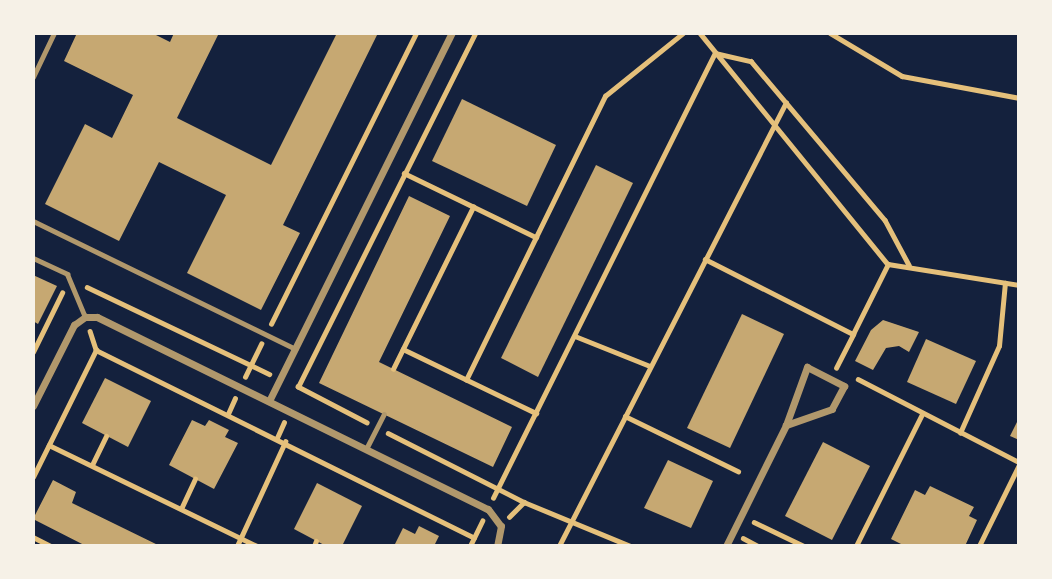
<!DOCTYPE html>
<style>
body{margin:0}
#map{position:relative;width:1052px;height:579px;overflow:hidden;background:#14213d;font-family:Helvetica,sans-serif}
div>[style]{position:absolute}
.building>*{inset:0;background:#c6a872}
.path>*{height:4.5px;margin:-2.25px;padding:0 2.25px;transform-origin:2.25px;border-radius:2.25px;background:#e5c07b}
.service>*{height:5px;margin:-2.5px;padding:0 2.5px;transform-origin:2.5px;border-radius:2.5px;background:#b1986c}
.minor>*{height:7px;margin:-3.5px;padding:0 3.5px;transform-origin:3.5px;border-radius:3.5px;background:#b1986c}
span{translate:-50% -50%;white-space:nowrap;text-align:center;line-height:1.15;-webkit-text-stroke:6px #f6f1e7;paint-order:stroke}
.frame{position:absolute;inset:0;border:35px solid #f6f1e7;pointer-events:none}
</style>
<div id="map">
<div class="building">
<div style="clip-path:polygon(77px 33px,152px 33px,170px 42px,174px 33px,219px 33px,177px 118px,271px 165px,337px 33px,378px 33px,283px 225px,300px 233px,261px 310px,187px 273px,226px 195px,159px 162px,119px 241px,45px 204px,85px 124px,112px 138px,133px 95px,64px 61px)"></div>
<div style="clip-path:polygon(462px 99px,556px 145px,527px 206px,432px 161px)"></div>
<div style="clip-path:polygon(596px 165px,633px 183px,538px 377px,501px 358px)"></div>
<div style="clip-path:polygon(409px 196px,450px 216px,379px 362px,512px 427px,493px 467px,319px 383px)"></div>
<div style="clip-path:polygon(33px 275px,57px 286px,38px 324px,33px 321px)"></div>
<div style="clip-path:polygon(742px 314px,784px 334px,730px 448px,687px 428px)"></div>
<div style="clip-path:polygon(883px 320px,919px 332px,909px 352px,899px 346px,886px 348px,873px 370px,855px 361px,871px 330px)"></div>
<div style="clip-path:polygon(926px 339px,976px 361px,956px 404px,907px 382px)"></div>
<div style="clip-path:polygon(105px 378px,151px 401px,128px 447px,82px 423px)"></div>
<div style="clip-path:polygon(1019px 418px,1019px 440px,1010px 436px)"></div>
<div style="clip-path:polygon(192px 420px,205px 426px,209px 420px,229px 430px,225px 437px,238px 443px,214px 489px,169px 465px)"></div>
<div style="clip-path:polygon(823px 442px,870px 466px,832px 540px,785px 516px)"></div>
<div style="clip-path:polygon(668px 460px,713px 481px,691px 528px,644px 508px)"></div>
<div style="clip-path:polygon(53px 480px,76px 492px,72px 503px,160px 546px,86px 546px,33px 519px)"></div>
<div style="clip-path:polygon(317px 483px,362px 506px,342px 546px,326px 546px,294px 529px)"></div>
<div style="clip-path:polygon(930px 486px,974px 507px,969px 516px,977px 520px,965px 546px,905px 546px,891px 539px,915px 490px,925px 495px)"></div>
<div style="clip-path:polygon(419px 526px,439px 536px,435px 544px,439px 546px,394px 546px,403px 528px,415px 534px)"></div>
</div>
<div class="path">
<div style="left:700px;top:33px;width:298px;rotate:50.9deg"></div>
<div style="left:888px;top:264px;width:133px;rotate:9.1deg"></div>
<div style="left:830px;top:33px;width:84px;rotate:30.8deg"></div>
<div style="left:902px;top:76px;width:119px;rotate:10.6deg"></div>
<div style="left:404px;top:173px;width:147px;rotate:25.9deg"></div>
<div style="left:536px;top:237px;width:157px;rotate:-63.9deg"></div>
<div style="left:605px;top:96px;width:100px;rotate:-38.9deg"></div>
<div style="left:705px;top:259px;width:166px;rotate:26.9deg"></div>
<div style="left:853px;top:334px;width:78px;rotate:-63.4deg"></div>
<div style="left:87px;top:287px;width:202px;rotate:25.5deg"></div>
<div style="left:271px;top:324px;width:325px;rotate:-63.5deg"></div>
<div style="left:90px;top:331px;width:20px;rotate:72deg"></div>
<div style="left:575px;top:336px;width:81px;rotate:21.8deg"></div>
<div style="left:403px;top:349px;width:148px;rotate:25.7deg"></div>
<div style="left:33px;top:352px;width:66px;rotate:-63.8deg"></div>
<div style="left:836px;top:368px;width:38px;rotate:-63deg"></div>
<div style="left:393px;top:369px;width:181px;rotate:-63.7deg"></div>
<div style="left:245px;top:377px;width:37px;rotate:-64deg"></div>
<div style="left:858px;top:379px;width:181px;rotate:27.3deg"></div>
<div style="left:466px;top:380px;width:159px;rotate:-63.9deg"></div>
<div style="left:228px;top:414px;width:17px;rotate:-66deg"></div>
<div style="left:625px;top:416px;width:126px;rotate:26deg"></div>
<div style="left:367px;top:423px;width:78px;rotate:-152.4deg"></div>
<div style="left:298px;top:387px;width:396px;rotate:-63.4deg"></div>
<div style="left:388px;top:433px;width:153px;rotate:26.9deg"></div>
<div style="left:960px;top:433px;width:95px;rotate:-65.9deg"></div>
<div style="left:999px;top:346px;width:63px;rotate:-84.6deg"></div>
<div style="left:277px;top:438px;width:17px;rotate:-66deg"></div>
<div style="left:49px;top:445px;width:231px;rotate:25.9deg"></div>
<div style="left:92px;top:465px;width:32px;rotate:-64deg"></div>
<div style="left:33px;top:477px;width:142px;rotate:-63.6deg"></div>
<div style="left:96px;top:350px;width:422px;rotate:26.4deg"></div>
<div style="left:493px;top:498px;width:497px;rotate:-63.5deg"></div>
<div style="left:715px;top:53px;width:37px;rotate:13deg"></div>
<div style="left:751px;top:61px;width:208px;rotate:49.9deg"></div>
<div style="left:885px;top:220px;width:51px;rotate:61.9deg"></div>
<div style="left:181px;top:509px;width:33px;rotate:-65deg"></div>
<div style="left:509px;top:517px;width:21px;rotate:-45deg"></div>
<div style="left:524px;top:502px;width:115px;rotate:22.5deg"></div>
<div style="left:754px;top:522px;width:55px;rotate:25.6deg"></div>
<div style="left:33px;top:537px;width:20px;rotate:27deg"></div>
<div style="left:743px;top:538px;width:17px;rotate:28deg"></div>
<div style="left:237px;top:546px;width:115px;rotate:-65.2deg"></div>
<div style="left:314px;top:546px;width:5px;rotate:-68deg"></div>
<div style="left:470px;top:546px;width:28px;rotate:-64deg"></div>
<div style="left:559px;top:546px;width:498px;rotate:-62.9deg"></div>
<div style="left:856px;top:546px;width:148px;rotate:-63.4deg"></div>
<div style="left:979px;top:546px;width:90px;rotate:-63.7deg"></div>
</div>
<div class="service">
<div style="left:33px;top:77px;width:49px;rotate:-64.5deg"></div>
<div style="left:33px;top:221px;width:292px;rotate:26deg"></div>
<div style="left:33px;top:258px;width:38px;rotate:25deg"></div>
<div style="left:67px;top:274px;width:47px;rotate:67.3deg"></div>
<div style="left:367px;top:447px;width:37px;rotate:-63deg"></div>
</div>
<div class="minor">
<div style="left:807px;top:367px;width:42px;rotate:27.2deg"></div>
<div style="left:844px;top:386px;width:26px;rotate:118deg"></div>
<div style="left:832px;top:409px;width:49px;rotate:160.8deg"></div>
<div style="left:786px;top:425px;width:62px;rotate:-70.1deg"></div>
<div style="left:270px;top:399px;width:409px;rotate:-63.6deg"></div>
<div style="left:33px;top:406px;width:91px;rotate:-63.2deg"></div>
<div style="left:74px;top:325px;width:14px;rotate:-36deg"></div>
<div style="left:85px;top:317px;width:12px"></div>
<div style="left:97px;top:317px;width:436px;rotate:26.2deg"></div>
<div style="left:488px;top:509px;width:21px;rotate:53deg"></div>
<div style="left:501px;top:526px;width:20px;rotate:101deg"></div>
<div style="left:726px;top:546px;width:135px;rotate:-63.6deg"></div>
</div>
<div class="frame"></div>
</div>
